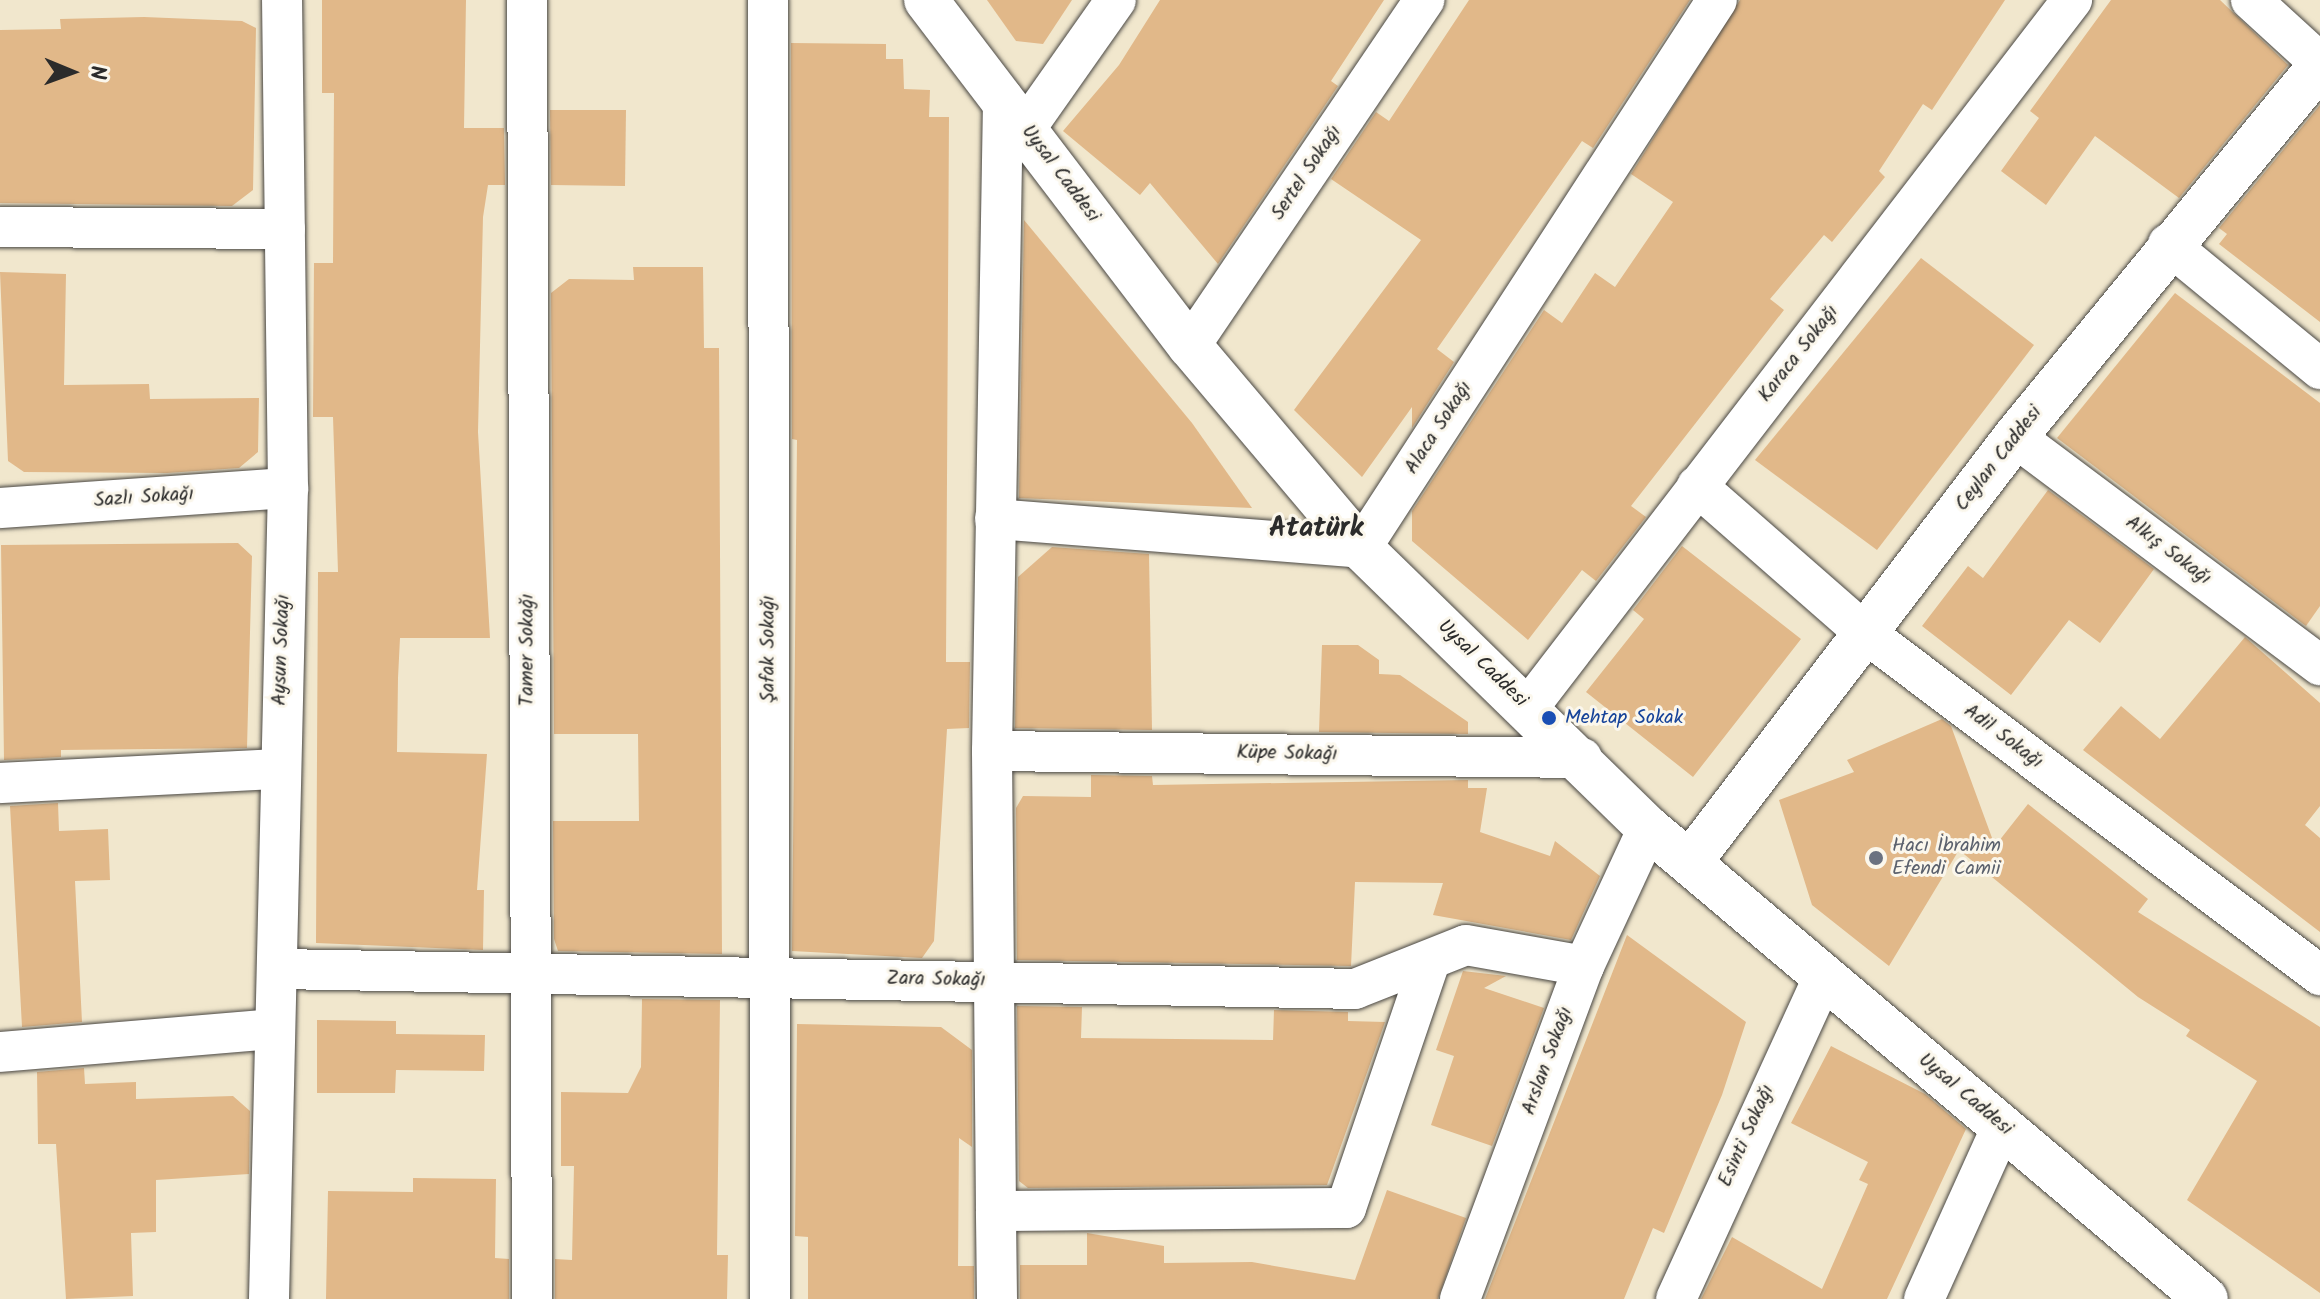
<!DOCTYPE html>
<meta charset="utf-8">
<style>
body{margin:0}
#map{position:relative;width:2320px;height:1299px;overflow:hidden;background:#f1e7cd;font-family:Kalam,sans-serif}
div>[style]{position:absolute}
.building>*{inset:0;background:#e1b889}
.roads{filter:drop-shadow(0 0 2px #494743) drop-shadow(0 0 2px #494743)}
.minor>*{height:40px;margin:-20px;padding:0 20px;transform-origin:20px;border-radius:20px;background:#fff}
.tertiary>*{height:44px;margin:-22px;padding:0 22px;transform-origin:22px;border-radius:22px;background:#fff}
.dots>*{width:22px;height:22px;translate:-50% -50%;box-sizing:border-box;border:4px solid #fbf7ec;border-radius:50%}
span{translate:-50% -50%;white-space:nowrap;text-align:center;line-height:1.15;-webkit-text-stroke:6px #fbf7ec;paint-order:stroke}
.street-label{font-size:20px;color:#2b2b2b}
.transit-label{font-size:20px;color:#164399}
.left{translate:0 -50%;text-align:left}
.worship-label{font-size:20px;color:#5b616d}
.district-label{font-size:28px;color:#2b2b2b;font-weight:700}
.north{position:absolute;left:32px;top:32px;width:80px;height:80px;-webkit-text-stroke:6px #fbf7ec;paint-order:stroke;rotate:91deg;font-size:22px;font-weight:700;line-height:32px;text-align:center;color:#2b2b2b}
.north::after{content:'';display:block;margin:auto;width:28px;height:36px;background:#2b2b2b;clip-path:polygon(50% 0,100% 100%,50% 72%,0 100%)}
</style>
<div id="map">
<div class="building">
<div style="clip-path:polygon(322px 0,466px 0,464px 128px,504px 128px,505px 185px,488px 185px,483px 217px,478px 432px,490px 638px,400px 638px,398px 678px,397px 752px,487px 754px,477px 890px,484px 890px,483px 950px,316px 943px,318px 572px,338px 572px,333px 417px,313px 417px,314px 263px,333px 263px,334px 93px,322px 93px)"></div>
<div style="clip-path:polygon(987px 0,1072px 0,1043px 44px,1016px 41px)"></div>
<div style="clip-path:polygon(1160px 0,1384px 0,1331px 81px,1338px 86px,1218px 264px,1150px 183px,1140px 195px,1063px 131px,1119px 65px)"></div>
<div style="clip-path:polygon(1469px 0,1690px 0,1593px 148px,1582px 141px,1437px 349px,1454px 362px,1412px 428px,1412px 407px,1362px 477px,1294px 410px,1421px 240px,1331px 179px,1376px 112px,1389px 121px)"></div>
<div style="clip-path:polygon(1740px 0,2005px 0,1932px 110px,1923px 104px,1879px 171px,1885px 177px,1832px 242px,1824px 235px,1770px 299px,1784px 310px,1631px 506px,1646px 517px,1596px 581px,1582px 570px,1528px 640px,1412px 541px,1412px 511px,1544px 310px,1562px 323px,1595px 273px,1615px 287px,1673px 202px,1631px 174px)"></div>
<div style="clip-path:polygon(2111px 0,2220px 0,2288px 65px,2179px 198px,2095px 136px,2046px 205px,2001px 171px,2039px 118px,2030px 111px)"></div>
<div style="clip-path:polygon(144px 17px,242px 21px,256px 28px,253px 190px,232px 206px,0 203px,0 30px,61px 29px,60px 19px)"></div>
<div style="clip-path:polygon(791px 43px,886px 44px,886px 59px,903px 59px,904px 89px,930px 90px,929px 117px,949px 117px,946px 662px,970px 662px,969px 728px,947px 729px,934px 941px,922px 958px,792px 951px,797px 440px,792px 439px)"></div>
<div style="clip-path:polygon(2320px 105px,2320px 322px,2219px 244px,2227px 234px,2219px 228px)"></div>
<div style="clip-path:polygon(550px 110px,626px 110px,625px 186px,551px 185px)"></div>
<div style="clip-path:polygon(1024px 220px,1192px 423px,1252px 508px,1019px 498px)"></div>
<div style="clip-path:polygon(1921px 258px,2034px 345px,1877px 550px,1755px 460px)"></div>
<div style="clip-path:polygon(633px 267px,703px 267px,704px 348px,719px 348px,722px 954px,558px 951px,554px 939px,553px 821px,639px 821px,638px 734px,554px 734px,551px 293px,569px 279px,634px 280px)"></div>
<div style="clip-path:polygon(0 272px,66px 274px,64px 385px,149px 384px,150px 399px,259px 398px,258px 452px,239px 468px,167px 473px,24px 472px,8px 461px)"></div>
<div style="clip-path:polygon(2175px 293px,2320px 403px,2320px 606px,2306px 626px,2057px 438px)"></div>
<div style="clip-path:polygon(2048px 490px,2154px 569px,2100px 643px,2069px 620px,2011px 695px,1922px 626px,1968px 566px,1983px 578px)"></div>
<div style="clip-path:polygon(238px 543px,252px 556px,247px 748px,61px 750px,61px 757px,4px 760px,1px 545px)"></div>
<div style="clip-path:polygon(1682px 546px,1801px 639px,1693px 777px,1586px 692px,1644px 619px,1633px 610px)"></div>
<div style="clip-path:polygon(1052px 547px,1149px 554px,1152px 730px,1015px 728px,1018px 577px)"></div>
<div style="clip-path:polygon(2245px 637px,2320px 703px,2320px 806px,2305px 825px,2320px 838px,2320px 932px,2083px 750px,2121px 706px,2160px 739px)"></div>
<div style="clip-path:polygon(1322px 645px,1358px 645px,1379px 660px,1379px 674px,1400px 675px,1468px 722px,1468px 734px,1319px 732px)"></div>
<div style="clip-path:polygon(1942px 719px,1951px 726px,1995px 846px,2028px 804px,2148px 899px,2138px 912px,2320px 1027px,2320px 1293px,2187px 1200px,2257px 1081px,2186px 1036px,2190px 1030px,2138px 997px,1959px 850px,1889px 966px,1812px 905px,1779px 800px,1854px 772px,1847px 760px)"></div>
<div style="clip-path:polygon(1091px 775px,1152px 776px,1153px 785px,1468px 780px,1468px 788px,1487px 788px,1480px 832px,1550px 856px,1555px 841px,1600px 876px,1571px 940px,1433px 915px,1443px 883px,1355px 882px,1351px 966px,1017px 960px,1016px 808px,1023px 796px,1091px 797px)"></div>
<div style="clip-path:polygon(58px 803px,59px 831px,108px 829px,110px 880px,75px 881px,82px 1022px,22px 1027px,10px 806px)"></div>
<div style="clip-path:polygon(1627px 935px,1746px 1022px,1722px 1095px,1664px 1233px,1653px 1228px,1624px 1299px,1485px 1299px)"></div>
<div style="clip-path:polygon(1463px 971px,1506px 976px,1484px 988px,1544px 1008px,1492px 1146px,1431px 1125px,1454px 1056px,1436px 1050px)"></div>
<div style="clip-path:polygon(642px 999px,720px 1000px,717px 1255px,728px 1255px,727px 1299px,555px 1299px,555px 1259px,572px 1260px,574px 1166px,561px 1166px,561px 1092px,628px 1093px,641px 1067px)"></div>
<div style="clip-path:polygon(1017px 1006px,1082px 1007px,1081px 1038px,1273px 1040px,1274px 1010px,1348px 1012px,1348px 1021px,1385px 1022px,1327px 1185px,1028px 1188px,1019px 1181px)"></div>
<div style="clip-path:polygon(317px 1020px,396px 1021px,396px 1034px,485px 1035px,484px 1071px,396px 1070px,395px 1093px,317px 1093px)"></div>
<div style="clip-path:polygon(797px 1024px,941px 1027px,972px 1050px,972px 1147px,959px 1138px,958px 1266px,974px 1266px,974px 1299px,808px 1299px,808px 1237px,795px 1236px)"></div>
<div style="clip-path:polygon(1831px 1046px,1925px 1094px,1966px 1129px,1887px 1299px,1701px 1299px,1732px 1237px,1822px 1289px,1868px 1184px,1859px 1180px,1868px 1162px,1791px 1123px)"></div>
<div style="clip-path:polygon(84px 1068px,85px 1084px,136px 1082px,136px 1099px,233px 1096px,250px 1111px,249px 1174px,156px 1180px,156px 1232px,131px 1233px,133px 1296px,66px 1299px,56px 1144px,38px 1144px,37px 1072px)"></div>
<div style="clip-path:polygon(413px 1178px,496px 1179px,495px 1258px,509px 1259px,509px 1299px,326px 1299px,328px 1191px,413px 1192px)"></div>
<div style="clip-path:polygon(1387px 1190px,1466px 1218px,1438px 1299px,1020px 1299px,1020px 1265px,1087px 1265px,1087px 1233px,1164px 1246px,1164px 1263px,1252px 1262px,1355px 1280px)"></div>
</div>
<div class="roads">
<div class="minor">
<div style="left:527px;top:0;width:1299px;rotate:89.78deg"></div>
<div style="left:768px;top:0;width:1299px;rotate:89.91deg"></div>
<div style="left:2251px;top:0;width:93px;rotate:42.4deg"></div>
<div style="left:1026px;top:128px;width:156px;rotate:-54.9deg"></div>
<div style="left:0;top:227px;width:285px;rotate:0.4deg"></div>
<div style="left:2168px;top:244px;width:197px;rotate:39.4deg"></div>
<div style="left:1190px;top:346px;width:418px;rotate:-55.9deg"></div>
<div style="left:2015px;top:437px;width:381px;rotate:36.8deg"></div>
<div style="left:1697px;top:486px;width:222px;rotate:41.2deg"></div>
<div style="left:1864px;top:632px;width:571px;rotate:36.95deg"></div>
<div style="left:0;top:508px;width:289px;rotate:-4deg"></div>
<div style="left:995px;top:519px;width:367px;rotate:4.5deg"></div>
<div style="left:1361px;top:548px;width:653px;rotate:-56.99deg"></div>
<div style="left:1528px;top:708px;width:893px;rotate:-52.46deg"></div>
<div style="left:992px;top:751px;width:590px;rotate:0.68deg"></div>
<div style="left:0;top:783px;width:279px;rotate:-2.9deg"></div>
<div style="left:279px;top:969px;width:1076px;rotate:1.06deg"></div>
<div style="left:1355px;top:989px;width:119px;rotate:-21.6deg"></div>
<div style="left:1466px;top:945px;width:120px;rotate:10.1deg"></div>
<div style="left:0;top:1052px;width:274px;rotate:-4.8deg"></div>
<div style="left:996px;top:1211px;width:460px;rotate:-90.5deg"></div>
<div style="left:992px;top:751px;width:653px;rotate:-89.03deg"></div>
<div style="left:269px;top:1299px;width:811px;rotate:-88.66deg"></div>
<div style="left:288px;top:488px;width:488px;rotate:-90.7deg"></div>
<div style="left:997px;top:1299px;width:88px;rotate:-90.7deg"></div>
<div style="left:996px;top:1211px;width:350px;rotate:-0.5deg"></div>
<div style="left:1346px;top:1208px;width:261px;rotate:-71.2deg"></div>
<div style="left:1460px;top:1299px;width:355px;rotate:-69.6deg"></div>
<div style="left:1584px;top:966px;width:152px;rotate:-65.1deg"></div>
<div style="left:1676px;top:1299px;width:355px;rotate:-65.4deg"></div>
<div style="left:1924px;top:1299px;width:190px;rotate:-65.7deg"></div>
</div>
<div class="tertiary">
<div style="left:926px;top:0;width:435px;rotate:52.7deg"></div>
<div style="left:1190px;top:346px;width:265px;rotate:49.8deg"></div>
<div style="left:1361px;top:548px;width:401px;rotate:44.3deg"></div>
<div style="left:1648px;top:828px;width:730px;rotate:40.17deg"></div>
<div style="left:1690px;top:862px;width:535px;rotate:-52.59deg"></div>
<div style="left:2015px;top:437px;width:480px;rotate:-50.6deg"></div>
</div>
</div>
<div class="dots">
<div style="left:1549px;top:718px;background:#1a4fb4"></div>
<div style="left:1876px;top:858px;background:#6b7280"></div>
</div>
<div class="street-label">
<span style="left:1307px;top:173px;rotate:-56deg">Sertel Sokağı</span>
<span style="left:1060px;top:174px;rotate:53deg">Uysal Caddesi</span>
<span style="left:1799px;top:354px;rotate:-52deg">Karaca Sokağı</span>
<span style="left:1439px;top:428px;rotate:-57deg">Alaca Sokağı</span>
<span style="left:1999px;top:459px;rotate:-52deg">Ceylan Caddesi</span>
<span style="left:144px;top:498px;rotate:-4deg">Sazlı Sokağı</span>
<span style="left:2168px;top:551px;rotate:37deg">Alkış Sokağı</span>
<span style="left:769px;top:649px;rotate:-90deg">Şafak Sokağı</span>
<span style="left:282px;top:650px;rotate:-88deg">Aysun Sokağı</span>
<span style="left:528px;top:650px;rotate:-90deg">Tamer Sokağı</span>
<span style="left:1482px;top:664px;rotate:44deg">Uysal Caddesi</span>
<span style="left:2003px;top:737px;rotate:37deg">Adil Sokağı</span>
<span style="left:1287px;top:754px;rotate:1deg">Küpe Sokağı</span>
<span style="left:936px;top:980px;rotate:1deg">Zara Sokağı</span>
<span style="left:1548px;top:1061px;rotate:-70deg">Arslan Sokağı</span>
<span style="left:1965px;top:1095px;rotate:40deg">Uysal Caddesi</span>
<span style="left:1747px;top:1136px;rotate:-66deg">Esinti Sokağı</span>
</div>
<div class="transit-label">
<span class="left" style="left:1565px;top:718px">Mehtap Sokak</span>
</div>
<div class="worship-label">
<span class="left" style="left:1892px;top:858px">Hacı İbrahim<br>Efendi Camii</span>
</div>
<div class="district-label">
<span style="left:1316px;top:529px">Atatürk</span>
</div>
<div class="north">N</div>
</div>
